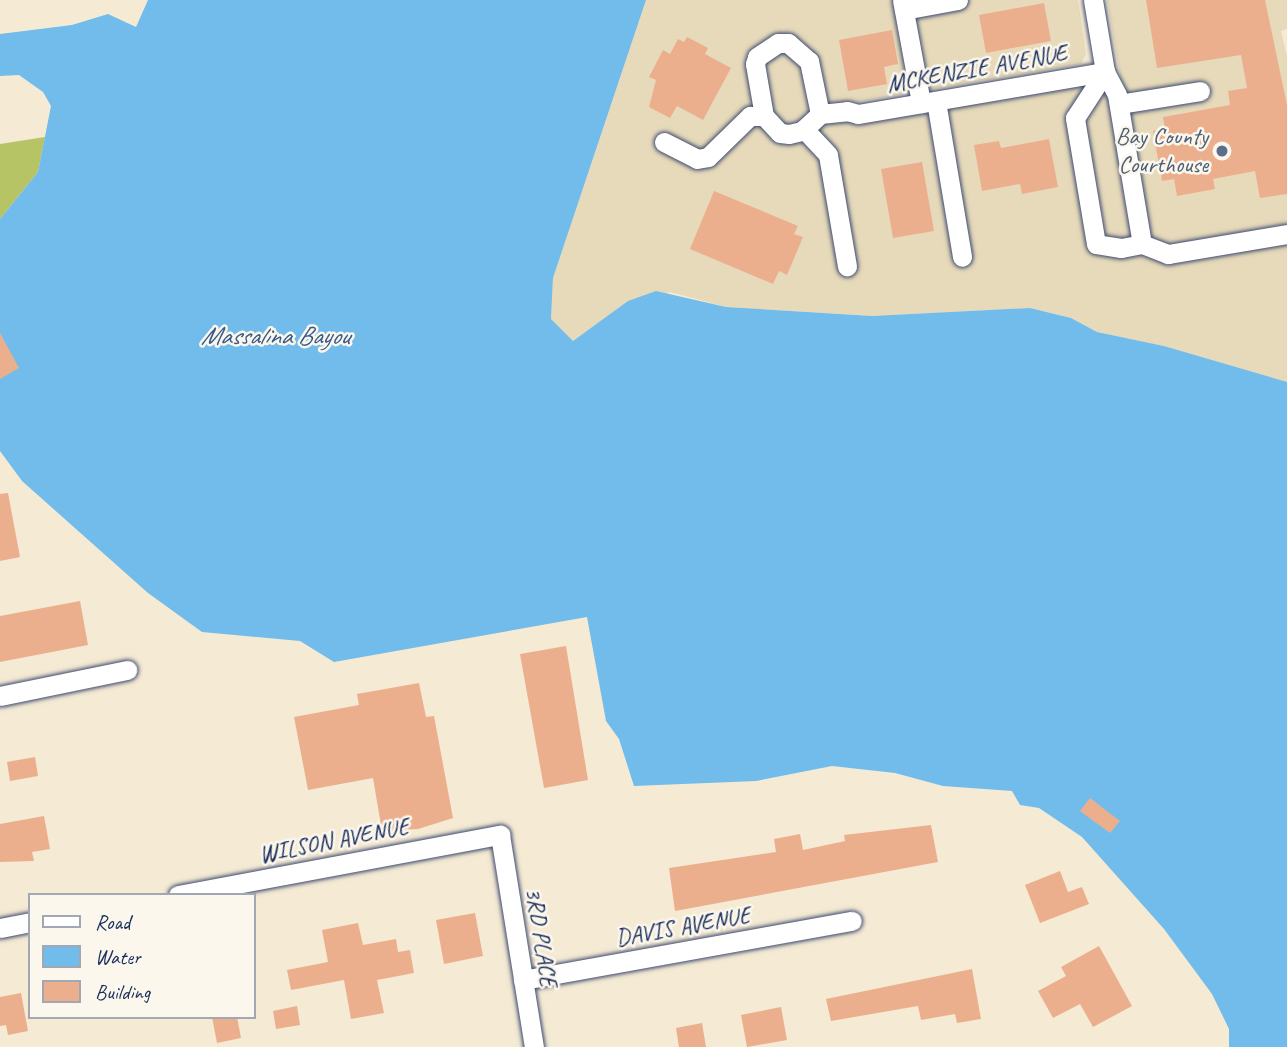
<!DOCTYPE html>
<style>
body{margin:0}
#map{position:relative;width:1287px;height:1047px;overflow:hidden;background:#f5ead4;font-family:Caveat,sans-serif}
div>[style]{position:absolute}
.built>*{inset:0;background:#e7daba}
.green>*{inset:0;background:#b7c466}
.water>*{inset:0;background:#72bceb}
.building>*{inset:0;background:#ecaf8e}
.roads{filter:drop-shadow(0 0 2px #3c4b70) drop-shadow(0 0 2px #3c4b70)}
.minor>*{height:19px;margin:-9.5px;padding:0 9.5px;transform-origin:9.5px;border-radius:9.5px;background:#fff}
.dots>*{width:19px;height:19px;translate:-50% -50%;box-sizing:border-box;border:4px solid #fbf7ec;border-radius:50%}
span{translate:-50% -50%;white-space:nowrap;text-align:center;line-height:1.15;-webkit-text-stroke:5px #fbf7ec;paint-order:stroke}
.street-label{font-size:24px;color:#1b2f5e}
.service-label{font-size:24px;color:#4e5e75}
.right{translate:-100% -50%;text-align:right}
.water-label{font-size:26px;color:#355988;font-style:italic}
.legend{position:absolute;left:28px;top:893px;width:228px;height:126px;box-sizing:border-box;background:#fbf7ec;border:2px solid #a1a7b3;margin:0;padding:9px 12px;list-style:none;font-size:21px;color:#1b2f5e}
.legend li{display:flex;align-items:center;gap:14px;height:35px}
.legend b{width:35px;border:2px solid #a1a7b3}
</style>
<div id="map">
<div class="built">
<div style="clip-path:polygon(646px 0,1078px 0,1086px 54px,1081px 64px,850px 103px,854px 125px,1087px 85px,1102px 95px,1123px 92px,1107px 0,1287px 0,1287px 29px,1281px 31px,1287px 56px,1287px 382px,1164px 346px,1097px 332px,1071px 318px,1030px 308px,872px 316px,726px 307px,670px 292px,602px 321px,573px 341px,564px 337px,551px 319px,553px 278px)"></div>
</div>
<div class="green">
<div style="clip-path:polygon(45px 137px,38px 172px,0 219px,0 144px)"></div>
</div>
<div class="water">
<div style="clip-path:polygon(148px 0,646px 0,553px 278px,551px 319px,573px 341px,628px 301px,656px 291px,726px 307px,872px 316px,1030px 308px,1071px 318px,1097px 332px,1164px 346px,1287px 382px,1287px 1047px,1229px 1047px,1229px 1029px,1212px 994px,1164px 929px,1082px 837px,1039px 808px,1020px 805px,1012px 791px,943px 786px,895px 773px,832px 766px,756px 781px,634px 786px,619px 739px,606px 721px,587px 617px,334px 662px,300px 641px,202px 632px,148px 593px,22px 481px,0 451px,0 219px,38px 172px,51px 106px,43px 92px,19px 75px,0 76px,0 34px,72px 25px,108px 14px,136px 27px)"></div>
</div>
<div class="building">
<div style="clip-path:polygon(1146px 0,1265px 0,1287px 105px,1287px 194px,1260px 198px,1255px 171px,1213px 179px,1215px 189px,1177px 196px,1174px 179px,1162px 181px,1153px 131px,1165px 129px,1163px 117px,1230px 105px,1228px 91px,1247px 88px,1241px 55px,1157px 68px)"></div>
<div style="clip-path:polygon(1044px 3px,1051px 41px,986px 53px,979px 15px)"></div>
<div style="clip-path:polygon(892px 30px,898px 64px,884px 67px,887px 84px,848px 91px,839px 40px)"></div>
<div style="clip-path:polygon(687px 37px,708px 48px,705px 54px,731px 68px,703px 120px,677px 106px,670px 118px,649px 107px,656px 80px,649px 77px,663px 50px,670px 54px,678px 39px,684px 42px)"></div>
<div style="clip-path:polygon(1049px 139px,1058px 187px,1022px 194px,1020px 184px,982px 191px,974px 145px,999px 141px,1001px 148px)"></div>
<div style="clip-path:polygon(922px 162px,934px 231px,893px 238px,881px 169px)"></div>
<div style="clip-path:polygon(714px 191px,798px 226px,794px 234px,803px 237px,787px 275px,779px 271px,773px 284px,690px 249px)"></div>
<div style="clip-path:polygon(0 333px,19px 368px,0 379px)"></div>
<div style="clip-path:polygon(8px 493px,20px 557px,0 561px,0 494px)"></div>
<div style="clip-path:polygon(80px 601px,88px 645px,0 662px,0 616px)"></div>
<div style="clip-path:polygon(566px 646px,588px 780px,544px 788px,520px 654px)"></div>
<div style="clip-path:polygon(419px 683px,426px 717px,434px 716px,453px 818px,418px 829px,382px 831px,373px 778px,308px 790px,294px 717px,359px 705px,357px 694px)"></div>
<div style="clip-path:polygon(35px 757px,38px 776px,10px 781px,7px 762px)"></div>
<div style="clip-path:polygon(1090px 798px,1120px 821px,1110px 833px,1080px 811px)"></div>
<div style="clip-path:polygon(44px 816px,50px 849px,32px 852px,34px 861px,0 862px,0 824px)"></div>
<div style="clip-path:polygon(931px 825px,938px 862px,675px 911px,669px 868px,776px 852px,774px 839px,800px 834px,803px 850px,845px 841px,844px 835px)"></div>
<div style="clip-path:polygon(1060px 871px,1068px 892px,1082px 887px,1089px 904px,1040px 923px,1025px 885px)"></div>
<div style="clip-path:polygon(475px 913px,483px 956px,444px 964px,436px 920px)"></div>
<div style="clip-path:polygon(358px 923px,363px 945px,396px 939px,398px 952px,410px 950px,414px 973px,377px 980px,384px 1013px,351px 1019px,344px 980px,291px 990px,287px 970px,328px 962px,322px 930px)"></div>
<div style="clip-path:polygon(1099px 946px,1132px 1006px,1093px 1027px,1080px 1004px,1053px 1018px,1038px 991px,1066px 976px,1061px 967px)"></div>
<div style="clip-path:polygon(972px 969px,981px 1019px,957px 1023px,955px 1014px,921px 1020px,918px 1006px,831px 1021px,826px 999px)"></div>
<div style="clip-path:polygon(21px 993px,28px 1031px,8px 1035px,6px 1025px,0 1026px,0 997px)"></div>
<div style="clip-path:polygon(297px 1006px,300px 1025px,276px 1029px,273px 1011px)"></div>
<div style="clip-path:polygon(781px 1007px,787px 1040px,747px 1047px,741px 1015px)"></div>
<div style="clip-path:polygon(212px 1017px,237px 1017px,241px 1038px,217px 1043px)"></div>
<div style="clip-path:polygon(702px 1023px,706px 1047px,679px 1047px,676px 1028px)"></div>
</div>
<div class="roads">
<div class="minor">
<div style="left:902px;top:0;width:105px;rotate:79.5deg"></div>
<div style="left:1093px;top:0;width:73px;rotate:80.5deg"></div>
<div style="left:1105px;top:72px;width:26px;rotate:62deg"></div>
<div style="left:1117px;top:95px;width:151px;rotate:80.5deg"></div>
<div style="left:1142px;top:244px;width:21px;rotate:169deg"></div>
<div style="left:1121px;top:248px;width:25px;rotate:-171deg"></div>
<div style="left:1096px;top:244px;width:128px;rotate:-99.5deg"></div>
<div style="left:1075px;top:118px;width:55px;rotate:-56.9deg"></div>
<div style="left:904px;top:10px;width:55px;rotate:-10.5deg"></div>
<div style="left:936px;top:101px;width:158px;rotate:80.5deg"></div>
<div style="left:1119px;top:104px;width:82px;rotate:-9.1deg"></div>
<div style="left:764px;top:116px;width:53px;rotate:-99.8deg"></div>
<div style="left:755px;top:64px;width:7px;rotate:-74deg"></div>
<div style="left:757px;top:57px;width:25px;rotate:-34deg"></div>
<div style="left:778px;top:43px;width:10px"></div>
<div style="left:788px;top:43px;width:28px;rotate:41deg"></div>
<div style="left:809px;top:61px;width:54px;rotate:78.3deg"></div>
<div style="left:804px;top:129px;width:35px;rotate:47deg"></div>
<div style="left:828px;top:155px;width:113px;rotate:80.3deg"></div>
<div style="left:664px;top:142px;width:37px;rotate:27deg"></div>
<div style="left:697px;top:159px;width:11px;rotate:-10deg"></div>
<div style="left:708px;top:157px;width:59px;rotate:-44.3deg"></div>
<div style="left:750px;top:116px;width:14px"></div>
<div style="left:764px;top:116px;width:23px;rotate:47deg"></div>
<div style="left:780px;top:133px;width:9px;rotate:6deg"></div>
<div style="left:789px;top:134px;width:13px;rotate:-13deg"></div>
<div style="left:802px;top:131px;width:25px;rotate:-43deg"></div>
<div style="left:820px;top:114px;width:27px;rotate:-6deg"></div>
<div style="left:847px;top:111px;width:11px;rotate:15deg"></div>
<div style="left:858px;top:114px;width:251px;rotate:-9.7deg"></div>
<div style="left:1142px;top:244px;width:28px;rotate:21deg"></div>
<div style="left:1168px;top:254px;width:121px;rotate:-9.5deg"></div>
<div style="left:0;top:696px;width:130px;rotate:-11.6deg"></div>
<div style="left:178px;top:895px;width:328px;rotate:-10.6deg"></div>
<div style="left:500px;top:835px;width:215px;rotate:80.9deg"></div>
<div style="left:0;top:928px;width:31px;rotate:-11deg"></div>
<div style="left:523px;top:980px;width:334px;rotate:-10.2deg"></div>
</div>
</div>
<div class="dots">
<div style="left:1222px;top:151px;background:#5c6f8a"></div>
</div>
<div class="street-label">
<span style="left:977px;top:69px;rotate:-10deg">MCKENZIE AVENUE</span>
<span style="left:334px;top:841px;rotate:-11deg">WILSON AVENUE</span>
<span style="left:683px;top:927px;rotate:-10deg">DAVIS AVENUE</span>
<span style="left:541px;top:937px;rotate:81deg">3RD PLACE</span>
</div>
<div class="service-label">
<span class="right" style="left:1208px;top:151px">Bay County<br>Courthouse</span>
</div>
<div class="water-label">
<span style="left:275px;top:336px">Massalina Bayou</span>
</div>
<ul class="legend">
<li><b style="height:9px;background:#fff"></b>Road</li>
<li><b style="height:19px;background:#72bceb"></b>Water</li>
<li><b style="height:19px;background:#ecaf8e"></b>Building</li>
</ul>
</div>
